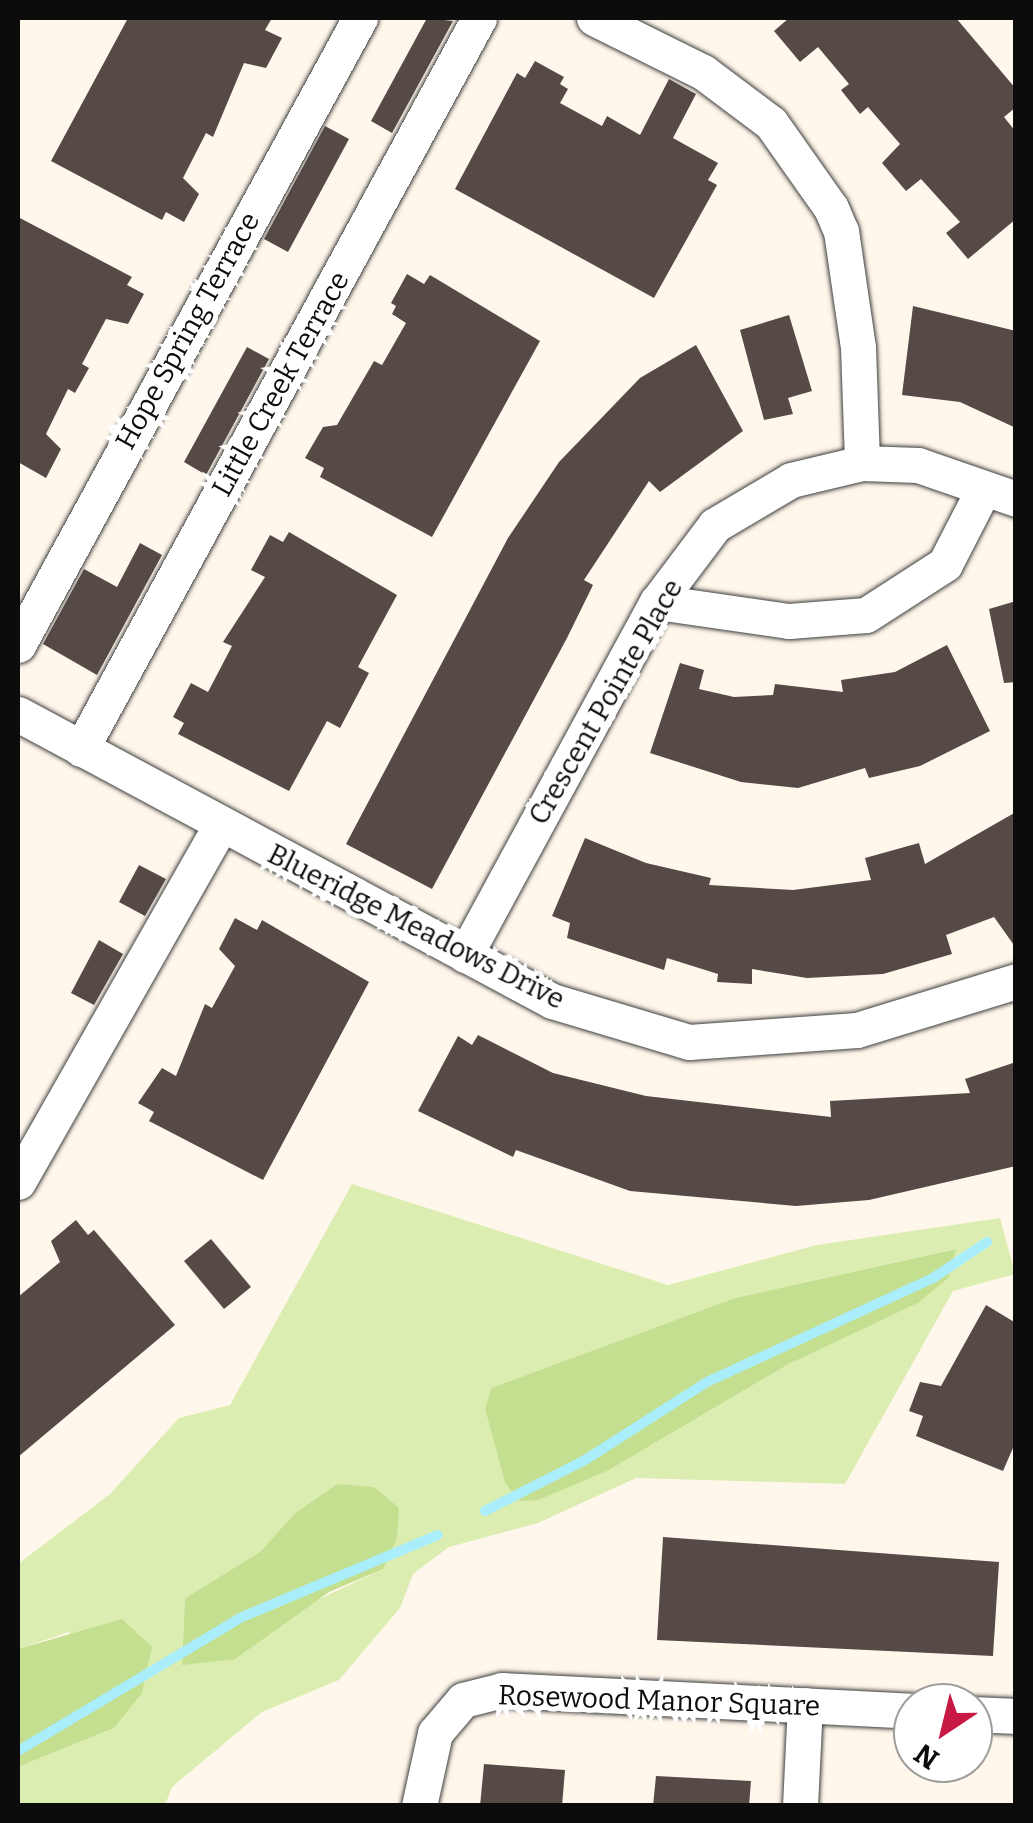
<!DOCTYPE html>
<style>
body{margin:0}
#map{position:relative;width:1033px;height:1823px;overflow:hidden;background:#fff7eb;font-family:Bitter,serif}
div>[style]{position:absolute}
.green>*{inset:0;background:#dcedb1}
.forest>*{inset:0;background:#c3df8f}
.stream>*{height:10px;margin:-5px;padding:0 5px;transform-origin:5px;border-radius:5px;background:#aaeefc}
.building>*{inset:0;background:#564a47}
.roads{filter:drop-shadow(0 0 2px #3f3f3f) drop-shadow(0 0 2px #3f3f3f)}
.minor>*{height:35px;margin:-17.5px;padding:0 17.5px;transform-origin:17.5px;border-radius:17.5px;background:#fff}
span{translate:-50% -50%;white-space:nowrap;text-align:center;line-height:1.15;-webkit-text-stroke:10px #fff;paint-order:stroke}
.street-label{font-size:28px;color:#0c0c0c}
.frame{position:absolute;inset:0;border:20px solid #0c0c0c;pointer-events:none}
.north{position:absolute;left:893px;top:1683px;width:100px;height:100px;box-sizing:border-box;background:#fff;border:2px solid #9e9e9e;border-radius:50%;rotate:215deg;font-size:28px;font-weight:700;line-height:40px;text-align:center;color:#0c0c0c}
.north::after{content:'';display:block;margin:auto;width:35px;height:45px;background:#c81844;clip-path:polygon(50% 0,100% 100%,50% 72%,0 100%)}
</style>
<div id="map">
<div class="green">
<div style="clip-path:polygon(evenodd,352px 1184px,668px 1285px,817px 1245px,1000px 1218px,1015px 1274px,953px 1291px,845px 1484px,636px 1478px,538px 1523px,449px 1547px,413px 1574px,400px 1608px,339px 1680px,262px 1712px,172px 1787px,165px 1805px,18px 1806px,18px 1767px,114px 1728px,69px 1632px,18px 1649px,18px 1564px,110px 1494px,179px 1418px,230px 1405px,352px 1184px,955px 1249px,918px 1303px,787px 1365px,609px 1470px,505px 1483px,485px 1409px,491px 1388px,735px 1298px,955px 1249px,352px 1184px,337px 1484px,383px 1569px,182px 1664px,185px 1598px,260px 1552px,295px 1513px,337px 1484px)"></div>
</div>
<div class="forest">
<div style="clip-path:polygon(956px 1249px,948px 1278px,918px 1303px,787px 1365px,609px 1470px,538px 1500px,520px 1501px,505px 1483px,485px 1409px,491px 1388px,735px 1298px)"></div>
<div style="clip-path:polygon(337px 1484px,374px 1487px,399px 1508px,397px 1538px,383px 1569px,329px 1592px,235px 1659px,182px 1665px,185px 1598px,260px 1552px,295px 1513px)"></div>
<div style="clip-path:polygon(122px 1619px,152px 1647px,142px 1693px,114px 1728px,18px 1767px,18px 1649px)"></div>
</div>
<div class="stream">
<div style="left:485px;top:1511px;width:112px;rotate:-27deg"></div>
<div style="left:585px;top:1460px;width:145px;rotate:-32.6deg"></div>
<div style="left:707px;top:1382px;width:249px;rotate:-24.7deg"></div>
<div style="left:933px;top:1278px;width:65px;rotate:-33.7deg"></div>
<div style="left:18px;top:1751px;width:261px;rotate:-30.9deg"></div>
<div style="left:242px;top:1617px;width:212px;rotate:-22.7deg"></div>
</div>
<div class="building">
<div style="clip-path:polygon(128px 18px,272px 18px,265px 30px,282px 38px,266px 68px,244px 63px,213px 137px,206px 133px,183px 178px,199px 194px,184px 222px,166px 212px,162px 220px,51px 161px)"></div>
<div style="clip-path:polygon(427px 18px,453px 21px,392px 133px,371px 121px)"></div>
<div style="clip-path:polygon(789px 18px,956px 18px,1016px 89px,1016px 107px,1004px 117px,1016px 132px,1016px 219px,968px 259px,946px 233px,960px 222px,921px 179px,906px 191px,882px 163px,900px 144px,868px 107px,860px 114px,841px 90px,849px 84px,818px 47px,800px 62px,774px 31px)"></div>
<div style="clip-path:polygon(535px 61px,564px 77px,560px 84px,568px 89px,560px 103px,602px 126px,607px 116px,640px 135px,669px 79px,696px 94px,673px 138px,718px 163px,708px 180px,717px 185px,654px 298px,455px 189px,517px 73px,525px 78px)"></div>
<div style="clip-path:polygon(325px 126px,349px 139px,288px 252px,264px 239px)"></div>
<div style="clip-path:polygon(18px 217px,132px 277px,127px 285px,144px 294px,128px 324px,106px 319px,82px 364px,89px 368px,75px 393px,68px 389px,46px 434px,61px 449px,46px 478px,18px 462px)"></div>
<div style="clip-path:polygon(407px 274px,424px 284px,430px 275px,540px 341px,432px 537px,320px 477px,324px 468px,305px 458px,323px 427px,337px 425px,374px 361px,382px 365px,406px 323px,392px 314px,396px 306px,391px 303px)"></div>
<div style="clip-path:polygon(913px 306px,1016px 331px,1016px 428px,960px 402px,902px 395px)"></div>
<div style="clip-path:polygon(789px 315px,812px 391px,788px 398px,793px 414px,764px 420px,740px 330px)"></div>
<div style="clip-path:polygon(696px 345px,743px 431px,660px 492px,649px 481px,584px 580px,593px 585px,567px 638px,432px 889px,346px 844px,508px 538px,559px 462px,640px 378px)"></div>
<div style="clip-path:polygon(247px 347px,269px 359px,206px 475px,184px 462px)"></div>
<div style="clip-path:polygon(289px 532px,397px 595px,358px 667px,369px 673px,340px 728px,327px 721px,289px 791px,178px 734px,184px 723px,173px 717px,191px 683px,208px 692px,232px 646px,223px 642px,265px 577px,251px 570px,270px 535px,283px 542px)"></div>
<div style="clip-path:polygon(140px 543px,162px 555px,97px 675px,43px 644px,84px 569px,117px 587px)"></div>
<div style="clip-path:polygon(1016px 601px,1016px 682px,1004px 683px,989px 609px)"></div>
<div style="clip-path:polygon(947px 645px,990px 731px,920px 766px,869px 778px,865px 768px,798px 788px,741px 782px,650px 753px,680px 663px,704px 670px,699px 689px,734px 697px,773px 695px,775px 684px,843px 692px,841px 680px,895px 672px)"></div>
<div style="clip-path:polygon(1016px 812px,1016px 948px,994px 917px,946px 935px,952px 954px,883px 974px,807px 978px,752px 969px,752px 984px,717px 982px,718px 974px,667px 958px,664px 970px,567px 938px,570px 923px,552px 916px,585px 838px,646px 863px,711px 878px,709px 885px,793px 890px,871px 880px,865px 858px,919px 843px,925px 864px)"></div>
<div style="clip-path:polygon(139px 865px,166px 879px,145px 916px,119px 902px)"></div>
<div style="clip-path:polygon(235px 918px,257px 930px,262px 920px,369px 982px,263px 1180px,149px 1121px,154px 1112px,138px 1103px,162px 1068px,176px 1076px,205px 1004px,212px 1008px,235px 966px,219px 949px)"></div>
<div style="clip-path:polygon(99px 940px,123px 954px,94px 1005px,71px 993px)"></div>
<div style="clip-path:polygon(478px 1035px,553px 1073px,646px 1096px,831px 1117px,830px 1101px,970px 1093px,965px 1079px,1016px 1062px,1016px 1166px,869px 1200px,796px 1206px,630px 1191px,516px 1150px,513px 1157px,418px 1111px,458px 1036px,472px 1045px)"></div>
<div style="clip-path:polygon(76px 1220px,88px 1235px,94px 1230px,175px 1325px,18px 1457px,18px 1297px,60px 1262px,51px 1241px)"></div>
<div style="clip-path:polygon(211px 1239px,251px 1287px,224px 1309px,184px 1261px)"></div>
<div style="clip-path:polygon(986px 1305px,1016px 1323px,1016px 1441px,1003px 1471px,916px 1436px,923px 1416px,909px 1411px,920px 1382px,941px 1386px)"></div>
<div style="clip-path:polygon(663px 1537px,999px 1562px,993px 1656px,657px 1640px)"></div>
<div style="clip-path:polygon(484px 1764px,565px 1770px,562px 1806px,480px 1806px)"></div>
<div style="clip-path:polygon(656px 1776px,751px 1781px,749px 1806px,653px 1806px)"></div>
</div>
<div class="roads">
<div class="minor">
<div style="left:594px;top:18px;width:122px;rotate:26.4deg"></div>
<div style="left:703px;top:72px;width:85px;rotate:36.9deg"></div>
<div style="left:771px;top:123px;width:104px;rotate:54.8deg"></div>
<div style="left:831px;top:208px;width:25px;rotate:67deg"></div>
<div style="left:841px;top:231px;width:117px;rotate:81.7deg"></div>
<div style="left:858px;top:347px;width:116px;rotate:88deg"></div>
<div style="left:657px;top:602px;width:133px;rotate:8.2deg"></div>
<div style="left:789px;top:621px;width:77px;rotate:-4.5deg"></div>
<div style="left:866px;top:615px;width:94px;rotate:-32.8deg"></div>
<div style="left:945px;top:564px;width:83px;rotate:-62.8deg"></div>
<div style="left:18px;top:645px;width:714px;rotate:-61.39deg"></div>
<div style="left:18px;top:714px;width:606px;rotate:28.26deg"></div>
<div style="left:552px;top:1001px;width:143px;rotate:16.7deg"></div>
<div style="left:689px;top:1042px;width:168px;rotate:-4.1deg"></div>
<div style="left:857px;top:1030px;width:166px;rotate:-17.1deg"></div>
<div style="left:81px;top:749px;width:832px;rotate:-61.43deg"></div>
<div style="left:465px;top:955px;width:402px;rotate:-61.5deg"></div>
<div style="left:657px;top:602px;width:96px;rotate:-53deg"></div>
<div style="left:715px;top:525px;width:88px;rotate:-30.6deg"></div>
<div style="left:791px;top:480px;width:73px;rotate:-13.5deg"></div>
<div style="left:862px;top:463px;width:56px;rotate:2deg"></div>
<div style="left:918px;top:465px;width:104px;rotate:19.1deg"></div>
<div style="left:18px;top:1182px;width:409px;rotate:-60.4deg"></div>
<div style="left:973px;top:1714px;width:43px;rotate:2.7deg"></div>
<div style="left:419px;top:1806px;width:75px;rotate:-77.6deg"></div>
<div style="left:435px;top:1733px;width:43px;rotate:-49.7deg"></div>
<div style="left:463px;top:1700px;width:41px;rotate:-14deg"></div>
<div style="left:503px;top:1690px;width:411px;rotate:2.9deg"></div>
<div style="left:800px;top:1806px;width:101px;rotate:-87.2deg"></div>
</div>
</div>
<div class="street-label">
<span style="left:188px;top:331px;rotate:-61deg">Hope Spring Terrace</span>
<span style="left:281px;top:384px;rotate:-61deg">Little Creek Terrace</span>
<span style="left:606px;top:702px;rotate:-60deg">Crescent Pointe Place</span>
<span style="left:416px;top:927px;rotate:27deg">Blueridge Meadows Drive</span>
<span style="left:659px;top:1701px;rotate:2deg">Rosewood Manor Square</span>
</div>
<div class="frame"></div>
<div class="north">N</div>
</div>
